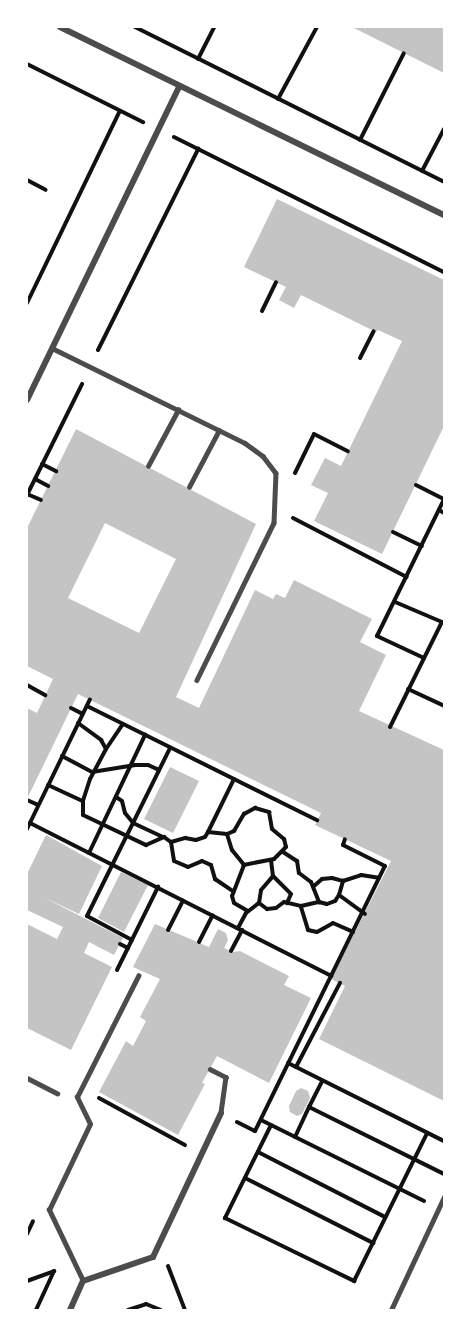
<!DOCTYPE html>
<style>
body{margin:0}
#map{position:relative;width:471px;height:1337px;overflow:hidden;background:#fff;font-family:"Work Sans",sans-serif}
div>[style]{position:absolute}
.building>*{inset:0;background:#c4c4c4}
.path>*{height:4px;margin:-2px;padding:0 2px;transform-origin:2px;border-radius:2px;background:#111}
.service>*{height:4.5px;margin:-2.25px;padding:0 2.25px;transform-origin:2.25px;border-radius:2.25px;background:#4c4c4c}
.pedestrian>*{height:5px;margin:-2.5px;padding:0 2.5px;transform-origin:2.5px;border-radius:2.5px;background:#4c4c4c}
.minor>*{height:6px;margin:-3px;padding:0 3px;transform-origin:3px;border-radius:3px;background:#4c4c4c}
span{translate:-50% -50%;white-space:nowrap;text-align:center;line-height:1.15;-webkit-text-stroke:4.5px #fff;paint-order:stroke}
.frame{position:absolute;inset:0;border:28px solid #fff;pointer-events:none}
</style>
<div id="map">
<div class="building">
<div style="clip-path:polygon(352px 27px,444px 27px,444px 73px)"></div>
<div style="clip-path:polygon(277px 199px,444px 280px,444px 426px,382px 554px,314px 521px,328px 493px,311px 485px,325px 458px,341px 466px,402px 341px,378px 330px,376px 332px,301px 295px,294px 308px,279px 300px,286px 287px,244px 267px)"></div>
<div style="clip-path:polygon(evenodd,76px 429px,256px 524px,176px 697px,199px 708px,255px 590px,273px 599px,276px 594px,285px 598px,294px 580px,372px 619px,360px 642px,386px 655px,359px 711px,444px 750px,444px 1101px,319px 1039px,345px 986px,331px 979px,391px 861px,315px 825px,321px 813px,78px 694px,27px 799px,27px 708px,37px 713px,53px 679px,27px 666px,27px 528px,76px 429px,105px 523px,176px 559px,139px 633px,68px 598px,105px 523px)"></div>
<div style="clip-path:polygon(170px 767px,199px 781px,173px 833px,144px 819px)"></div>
<div style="clip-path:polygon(46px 835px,102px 866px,79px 914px,43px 897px,123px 938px,114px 955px,89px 942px,84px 953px,112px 967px,71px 1050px,27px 1028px,27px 924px,57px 939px,63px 927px,27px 910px,27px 874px)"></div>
<div style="clip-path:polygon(121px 872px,148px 885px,124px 932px,98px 918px)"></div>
<div style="clip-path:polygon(155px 924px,209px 947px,218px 929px,226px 933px,228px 940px,224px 948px,233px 952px,240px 951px,289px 976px,284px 985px,311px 998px,269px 1083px,217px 1056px,202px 1083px,205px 1084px,178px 1135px,99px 1092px,126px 1041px,133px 1046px,146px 1021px,140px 1017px,160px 979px,133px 967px)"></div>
<div style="clip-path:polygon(301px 1088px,308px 1091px,310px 1098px,302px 1114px,297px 1116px,290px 1112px,289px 1106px,296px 1091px)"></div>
</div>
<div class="path">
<div style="left:135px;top:27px;width:346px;rotate:26.6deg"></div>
<div style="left:198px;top:59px;width:36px;rotate:-63deg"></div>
<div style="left:27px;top:64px;width:130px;rotate:26.6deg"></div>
<div style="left:278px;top:99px;width:82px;rotate:-61.6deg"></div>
<div style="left:174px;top:137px;width:302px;rotate:26.6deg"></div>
<div style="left:360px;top:140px;width:97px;rotate:-63.2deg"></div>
<div style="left:422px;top:171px;width:47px;rotate:-62.4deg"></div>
<div style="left:27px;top:180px;width:21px;rotate:28deg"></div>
<div style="left:27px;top:303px;width:213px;rotate:-64.2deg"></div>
<div style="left:262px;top:311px;width:32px;rotate:-64deg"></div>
<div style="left:98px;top:350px;width:225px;rotate:-63.5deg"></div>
<div style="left:360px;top:358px;width:30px;rotate:-63deg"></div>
<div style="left:42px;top:464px;width:16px;rotate:27deg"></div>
<div style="left:295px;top:473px;width:43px;rotate:-64deg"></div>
<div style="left:314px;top:434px;width:38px;rotate:27deg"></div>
<div style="left:35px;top:479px;width:15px;rotate:28deg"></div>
<div style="left:416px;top:485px;width:31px;rotate:27deg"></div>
<div style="left:27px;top:494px;width:15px;rotate:23deg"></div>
<div style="left:27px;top:495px;width:124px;rotate:-63.6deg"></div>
<div style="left:439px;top:510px;width:6px;rotate:31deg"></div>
<div style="left:293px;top:518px;width:128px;rotate:27.4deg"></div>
<div style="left:393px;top:532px;width:32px;rotate:26deg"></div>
<div style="left:424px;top:658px;width:52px;rotate:-154.9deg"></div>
<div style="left:377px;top:636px;width:153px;rotate:-63.9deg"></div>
<div style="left:27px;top:685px;width:21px;rotate:29deg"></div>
<div style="left:408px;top:689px;width:40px;rotate:25deg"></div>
<div style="left:87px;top:706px;width:257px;rotate:26.4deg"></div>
<div style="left:71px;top:708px;width:13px;rotate:27deg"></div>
<div style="left:78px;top:723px;width:29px;rotate:36deg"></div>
<div style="left:101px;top:740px;width:10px;rotate:61deg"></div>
<div style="left:106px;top:749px;width:34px;rotate:118deg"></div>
<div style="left:90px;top:779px;width:23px;rotate:108deg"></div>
<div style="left:83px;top:801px;width:14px;rotate:90deg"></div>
<div style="left:83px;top:815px;width:70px;rotate:25.5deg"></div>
<div style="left:146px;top:845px;width:20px;rotate:-24deg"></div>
<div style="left:164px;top:837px;width:9px;rotate:36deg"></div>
<div style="left:171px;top:842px;width:15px;rotate:-16deg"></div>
<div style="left:185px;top:838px;width:11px;rotate:10deg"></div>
<div style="left:196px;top:840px;width:9px;rotate:-18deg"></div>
<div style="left:205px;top:837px;width:6px;rotate:-59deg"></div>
<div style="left:208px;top:832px;width:19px;rotate:6deg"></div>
<div style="left:227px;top:834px;width:8px;rotate:-23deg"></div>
<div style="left:234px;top:831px;width:20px;rotate:-60deg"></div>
<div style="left:244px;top:814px;width:13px;rotate:-29deg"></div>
<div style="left:255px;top:808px;width:15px;rotate:16deg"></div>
<div style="left:269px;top:812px;width:17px;rotate:80deg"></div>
<div style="left:272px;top:829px;width:16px;rotate:40deg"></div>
<div style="left:284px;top:839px;width:8px;rotate:76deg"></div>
<div style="left:286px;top:847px;width:17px;rotate:135deg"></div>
<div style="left:274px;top:859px;width:31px;rotate:169deg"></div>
<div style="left:244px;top:865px;width:33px;rotate:111deg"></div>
<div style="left:232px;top:896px;width:7px;rotate:74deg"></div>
<div style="left:234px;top:903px;width:16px;rotate:30deg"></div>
<div style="left:390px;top:727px;width:117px;rotate:-63.7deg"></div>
<div style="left:442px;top:622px;width:51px;rotate:-156.9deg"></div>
<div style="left:106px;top:749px;width:30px;rotate:-56deg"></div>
<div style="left:62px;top:756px;width:34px;rotate:28deg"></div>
<div style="left:92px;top:772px;width:44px;rotate:-9.2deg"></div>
<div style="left:135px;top:765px;width:13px"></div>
<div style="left:148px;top:765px;width:12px;rotate:24deg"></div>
<div style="left:48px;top:785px;width:38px;rotate:25deg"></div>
<div style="left:116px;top:797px;width:7px;rotate:34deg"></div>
<div style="left:122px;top:801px;width:12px;rotate:76deg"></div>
<div style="left:125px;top:813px;width:13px;rotate:51deg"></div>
<div style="left:133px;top:823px;width:33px;rotate:25deg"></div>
<div style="left:27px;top:800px;width:12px;rotate:24deg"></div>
<div style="left:30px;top:823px;width:338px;rotate:26.9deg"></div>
<div style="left:27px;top:829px;width:144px;rotate:-64.1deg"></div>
<div style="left:208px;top:832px;width:59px;rotate:-63.9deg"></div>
<div style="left:227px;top:834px;width:17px;rotate:73deg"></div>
<div style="left:232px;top:850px;width:19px;rotate:51deg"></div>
<div style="left:171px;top:842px;width:19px;rotate:81deg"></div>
<div style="left:174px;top:861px;width:15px;rotate:23deg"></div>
<div style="left:188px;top:867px;width:15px;rotate:-23deg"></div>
<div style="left:202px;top:861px;width:10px;rotate:24deg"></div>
<div style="left:211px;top:865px;width:15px;rotate:74deg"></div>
<div style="left:215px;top:879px;width:22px;rotate:34deg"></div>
<div style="left:283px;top:852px;width:17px;rotate:33deg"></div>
<div style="left:297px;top:861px;width:12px;rotate:81deg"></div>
<div style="left:299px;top:873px;width:15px;rotate:37deg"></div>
<div style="left:311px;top:882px;width:22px;rotate:68deg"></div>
<div style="left:89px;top:853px;width:131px;rotate:-64.6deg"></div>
<div style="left:271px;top:860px;width:16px;rotate:83deg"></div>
<div style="left:273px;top:876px;width:25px;rotate:45deg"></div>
<div style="left:291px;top:894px;width:10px;rotate:114deg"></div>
<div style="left:314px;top:886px;width:11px;rotate:-41deg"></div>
<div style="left:322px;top:879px;width:10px;rotate:-6deg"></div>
<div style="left:332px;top:878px;width:11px;rotate:15deg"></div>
<div style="left:343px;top:881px;width:19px;rotate:-18deg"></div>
<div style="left:361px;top:875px;width:18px;rotate:9deg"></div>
<div style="left:339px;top:895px;width:15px;rotate:-74deg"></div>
<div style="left:259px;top:903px;width:13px;rotate:-81deg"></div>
<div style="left:261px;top:890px;width:18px;rotate:-49deg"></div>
<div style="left:301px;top:907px;width:24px;rotate:73deg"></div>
<div style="left:308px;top:930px;width:9px;rotate:13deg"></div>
<div style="left:317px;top:932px;width:18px;rotate:-29deg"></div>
<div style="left:333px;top:923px;width:22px;rotate:24deg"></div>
<div style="left:238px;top:928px;width:17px;rotate:-62deg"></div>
<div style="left:246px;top:913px;width:16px;rotate:-38deg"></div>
<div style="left:259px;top:903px;width:10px;rotate:37deg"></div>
<div style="left:267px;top:909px;width:9px;rotate:-6deg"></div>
<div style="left:276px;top:908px;width:10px;rotate:-37deg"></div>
<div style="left:284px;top:902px;width:17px;rotate:13deg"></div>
<div style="left:301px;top:906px;width:18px;rotate:-13deg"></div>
<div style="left:319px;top:902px;width:8px;rotate:14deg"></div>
<div style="left:327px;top:904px;width:9px;rotate:-21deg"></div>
<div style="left:335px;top:901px;width:7px;rotate:-56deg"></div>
<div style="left:339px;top:895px;width:32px;rotate:36deg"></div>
<div style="left:168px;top:930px;width:33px;rotate:-63deg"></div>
<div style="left:132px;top:940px;width:51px;rotate:-151.9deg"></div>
<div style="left:87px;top:916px;width:187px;rotate:-63.7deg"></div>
<div style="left:199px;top:942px;width:30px;rotate:-63deg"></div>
<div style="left:120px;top:944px;width:9px;rotate:27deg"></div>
<div style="left:231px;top:951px;width:24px;rotate:-62deg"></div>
<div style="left:117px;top:970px;width:93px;rotate:-63.7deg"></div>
<div style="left:288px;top:1063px;width:174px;rotate:26.6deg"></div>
<div style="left:296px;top:1067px;width:95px;rotate:-62.4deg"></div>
<div style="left:99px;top:1098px;width:98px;rotate:28.7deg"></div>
<div style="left:309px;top:1107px;width:29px;rotate:-63deg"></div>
<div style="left:261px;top:1120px;width:182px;rotate:26.4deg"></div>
<div style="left:237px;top:1122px;width:20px;rotate:27deg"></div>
<div style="left:255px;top:1131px;width:295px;rotate:-63.9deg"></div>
<div style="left:385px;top:866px;width:47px;rotate:-153.4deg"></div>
<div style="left:343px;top:845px;width:6px;rotate:-72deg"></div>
<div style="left:271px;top:1125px;width:104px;rotate:116.3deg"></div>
<div style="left:225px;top:1218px;width:144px;rotate:26deg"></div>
<div style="left:354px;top:1281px;width:165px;rotate:-63.7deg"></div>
<div style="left:295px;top:1137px;width:33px;rotate:-65deg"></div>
<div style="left:309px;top:1107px;width:151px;rotate:26.4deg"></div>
<div style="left:258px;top:1152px;width:143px;rotate:27.1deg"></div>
<div style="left:245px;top:1178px;width:144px;rotate:26.9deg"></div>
<div style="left:27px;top:1234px;width:14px;rotate:-65deg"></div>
<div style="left:168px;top:1266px;width:47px;rotate:68.9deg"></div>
<div style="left:27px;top:1281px;width:29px;rotate:-20deg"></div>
<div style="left:54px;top:1271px;width:43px;rotate:114.8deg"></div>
<div style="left:128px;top:1310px;width:19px;rotate:-18deg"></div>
<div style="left:146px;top:1304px;width:16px;rotate:22deg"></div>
</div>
<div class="service">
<div style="left:52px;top:348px;width:215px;rotate:26.2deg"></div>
<div style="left:245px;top:443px;width:22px;rotate:36deg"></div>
<div style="left:263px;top:456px;width:21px;rotate:53deg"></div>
<div style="left:276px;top:473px;width:50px;rotate:92.3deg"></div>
<div style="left:274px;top:523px;width:175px;rotate:116.1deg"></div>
<div style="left:148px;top:466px;width:64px;rotate:-61.8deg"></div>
<div style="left:189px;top:487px;width:64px;rotate:-62.2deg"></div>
<div style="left:210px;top:1069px;width:18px;rotate:27deg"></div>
<div style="left:226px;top:1077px;width:36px;rotate:98deg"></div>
<div style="left:83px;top:1281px;width:79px;rotate:-115.6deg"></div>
<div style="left:49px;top:1210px;width:95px;rotate:-64.5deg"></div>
<div style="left:90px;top:1124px;width:30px;rotate:-116deg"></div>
<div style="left:77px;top:1097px;width:136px;rotate:-63.2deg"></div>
<div style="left:391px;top:1310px;width:125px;rotate:-64.9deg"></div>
</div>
<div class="pedestrian">
<div style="left:27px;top:1078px;width:34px;rotate:27deg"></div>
</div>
<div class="minor">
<div style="left:60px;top:27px;width:428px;rotate:26.1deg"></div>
<div style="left:27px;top:400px;width:348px;rotate:-64.1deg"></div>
<div style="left:70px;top:1310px;width:32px;rotate:-66deg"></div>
<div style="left:83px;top:1281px;width:74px;rotate:-18.9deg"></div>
<div style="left:153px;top:1257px;width:159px;rotate:-64.7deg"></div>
</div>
<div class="frame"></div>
</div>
